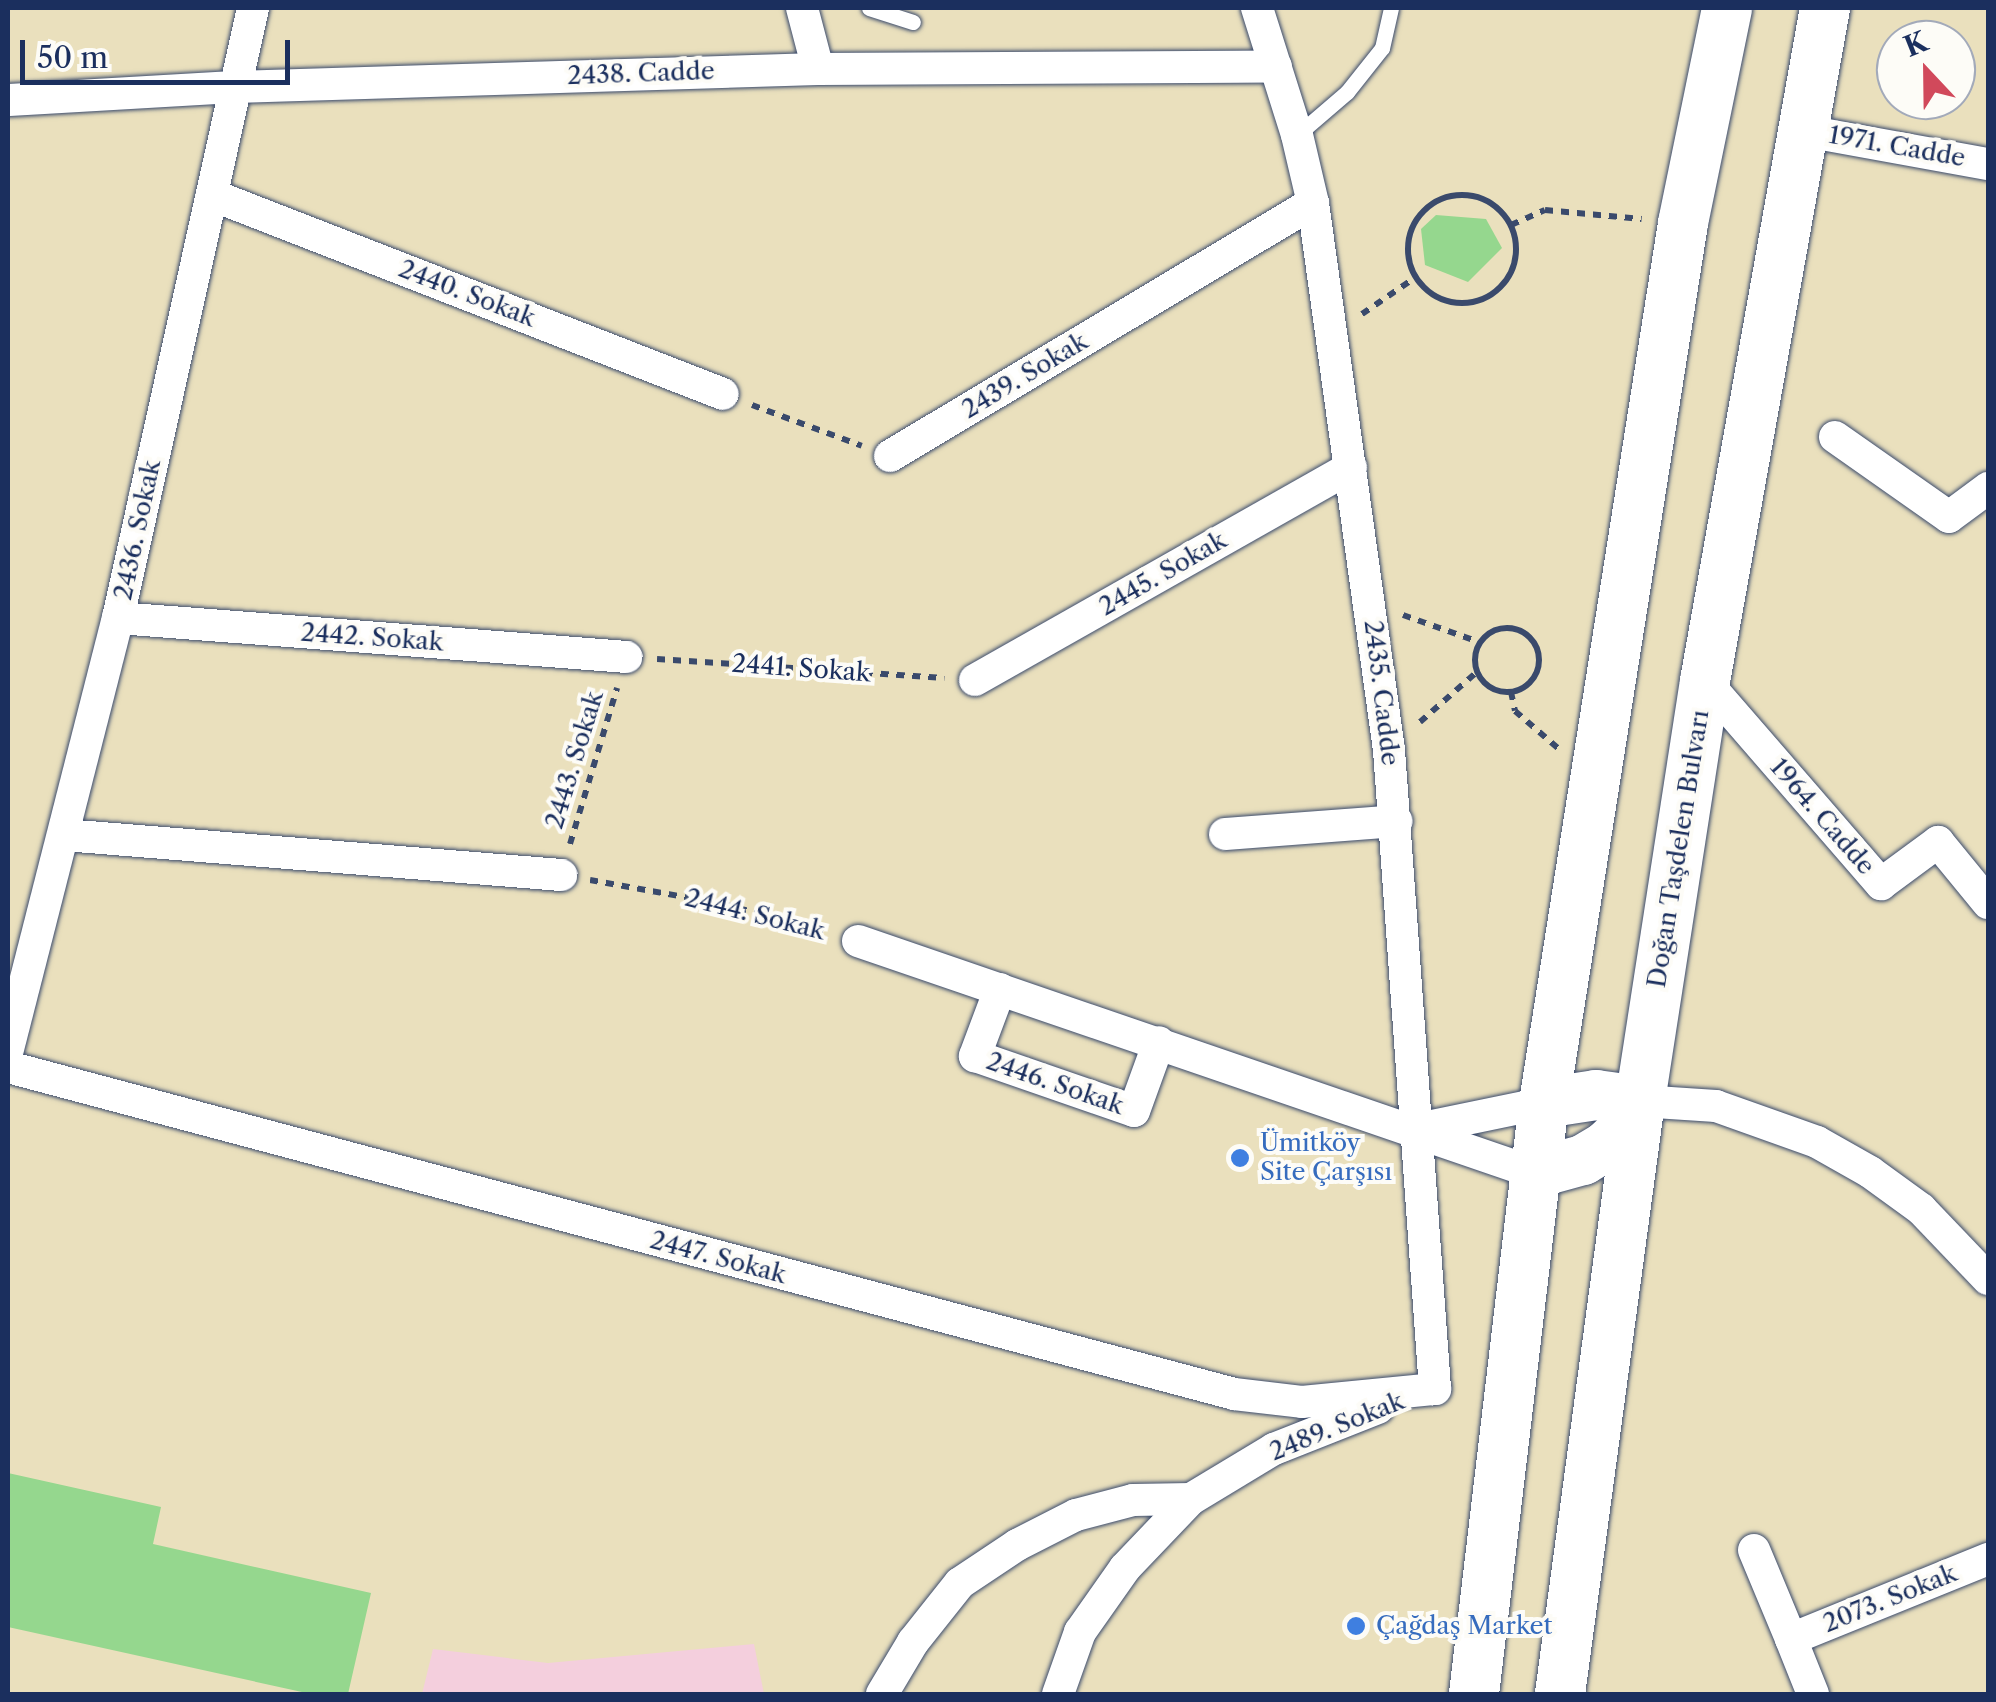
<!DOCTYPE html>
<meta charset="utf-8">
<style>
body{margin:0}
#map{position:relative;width:1996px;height:1702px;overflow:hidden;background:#eae0bd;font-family:"Libre Caslon Text",serif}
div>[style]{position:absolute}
.built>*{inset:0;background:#f4cfdd}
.green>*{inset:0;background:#95d78e}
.path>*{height:6px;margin-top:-3px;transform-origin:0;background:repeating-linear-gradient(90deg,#3a4a6c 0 8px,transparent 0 16px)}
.path>.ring{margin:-3px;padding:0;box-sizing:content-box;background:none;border:6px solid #3a4a6c;border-radius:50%}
.roads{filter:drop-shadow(0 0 2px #3a4a6c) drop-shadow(0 0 2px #3a4a6c)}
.lane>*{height:15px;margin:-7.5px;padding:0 7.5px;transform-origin:7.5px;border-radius:7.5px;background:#fff}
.street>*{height:32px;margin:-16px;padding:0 16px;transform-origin:16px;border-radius:16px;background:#fff}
.primary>*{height:50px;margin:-25px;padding:0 25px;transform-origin:25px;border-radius:25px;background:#fff}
.dots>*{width:28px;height:28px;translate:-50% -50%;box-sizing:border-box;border:5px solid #fdfcf7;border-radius:50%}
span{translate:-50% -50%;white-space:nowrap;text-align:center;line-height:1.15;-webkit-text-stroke:8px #fdfcf7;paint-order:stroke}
.street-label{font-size:25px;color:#1b2f5e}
.shop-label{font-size:25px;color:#366cbe}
.left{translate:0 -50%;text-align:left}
.frame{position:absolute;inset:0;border:10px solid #1b2f5e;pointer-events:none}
.north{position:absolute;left:1876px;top:20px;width:100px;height:100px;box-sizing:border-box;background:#fdfcf7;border:2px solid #a3aaba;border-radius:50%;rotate:338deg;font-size:28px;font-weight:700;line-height:40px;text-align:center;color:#1b2f5e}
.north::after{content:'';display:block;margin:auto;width:35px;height:45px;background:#d1495b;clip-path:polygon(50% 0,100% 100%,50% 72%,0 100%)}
.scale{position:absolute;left:20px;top:40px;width:270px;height:45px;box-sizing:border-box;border:5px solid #1b2f5e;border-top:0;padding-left:12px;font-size:30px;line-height:35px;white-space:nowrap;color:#1b2f5e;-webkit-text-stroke:8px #fdfcf7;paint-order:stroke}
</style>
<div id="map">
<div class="built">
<div style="clip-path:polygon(754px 1644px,764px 1694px,422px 1694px,433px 1649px,548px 1663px)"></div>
</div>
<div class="green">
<div style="clip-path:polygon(1436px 215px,1486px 219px,1502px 248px,1468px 282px,1425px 265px,1421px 229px)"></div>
<div style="clip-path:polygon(8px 1473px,161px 1507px,153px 1544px,371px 1593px,348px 1694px,311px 1694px,8px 1627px)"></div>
</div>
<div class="path">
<div class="ring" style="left:1408px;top:195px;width:102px;height:102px"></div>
<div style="left:1511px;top:225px;width:37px;rotate:-24deg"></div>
<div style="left:1545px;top:210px;width:97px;rotate:5.3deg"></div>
<div style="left:1362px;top:314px;width:65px;rotate:-34.4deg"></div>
<div style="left:752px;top:405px;width:117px;rotate:20.4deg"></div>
<div style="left:1403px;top:615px;width:81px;rotate:19.6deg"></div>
<div class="ring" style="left:1475px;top:628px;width:58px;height:58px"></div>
<div style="left:657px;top:659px;width:288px;rotate:3.8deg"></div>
<div style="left:1511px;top:692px;width:19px;rotate:78deg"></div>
<div style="left:1515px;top:711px;width:60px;rotate:40.9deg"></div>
<div style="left:1420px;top:722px;width:76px;rotate:-41.3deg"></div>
<div style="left:570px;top:844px;width:163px;rotate:-73.2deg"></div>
<div style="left:590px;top:880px;width:135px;rotate:10.2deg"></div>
<div style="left:723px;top:904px;width:107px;rotate:15.2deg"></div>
</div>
<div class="roads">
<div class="lane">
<div style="left:869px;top:8px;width:46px;rotate:17.7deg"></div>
<div style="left:1297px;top:135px;width:66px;rotate:-40.7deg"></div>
<div style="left:1347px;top:92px;width:56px;rotate:-51.5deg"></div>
<div style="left:1382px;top:48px;width:41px;rotate:-77.3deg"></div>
</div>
<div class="street">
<div style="left:802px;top:8px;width:63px;rotate:75.3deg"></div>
<div style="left:1257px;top:8px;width:133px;rotate:72.5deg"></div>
<div style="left:1297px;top:135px;width:70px;rotate:76.8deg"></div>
<div style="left:1313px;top:203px;width:552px;rotate:82.09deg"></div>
<div style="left:1389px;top:750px;width:641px;rotate:85.88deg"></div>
<div style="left:8px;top:100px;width:227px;rotate:-3.3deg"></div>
<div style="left:235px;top:87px;width:583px;rotate:-1.77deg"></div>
<div style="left:818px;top:69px;width:458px;rotate:-0.3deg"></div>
<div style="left:1806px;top:131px;width:185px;rotate:10.3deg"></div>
<div style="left:212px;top:195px;width:548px;rotate:21.28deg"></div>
<div style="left:1835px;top:437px;width:139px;rotate:35.1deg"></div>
<div style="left:1949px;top:517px;width:49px;rotate:-36.6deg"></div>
<div style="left:890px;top:456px;width:493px;rotate:-30.9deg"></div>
<div style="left:118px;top:618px;width:510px;rotate:4.38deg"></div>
<div style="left:975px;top:680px;width:432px;rotate:-29.5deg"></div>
<div style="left:1705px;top:681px;width:269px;rotate:49.1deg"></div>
<div style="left:1881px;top:884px;width:71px;rotate:-36.4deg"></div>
<div style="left:1938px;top:842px;width:79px;rotate:50.7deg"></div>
<div style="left:1225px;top:834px;width:172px;rotate:-4.3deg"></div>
<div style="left:64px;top:835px;width:499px;rotate:4.6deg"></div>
<div style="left:858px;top:941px;width:716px;rotate:18.92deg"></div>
<div style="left:1000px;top:989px;width:72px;rotate:110.5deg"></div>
<div style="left:975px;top:1056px;width:168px;rotate:19.1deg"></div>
<div style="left:1134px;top:1111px;width:73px;rotate:-70.1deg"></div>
<div style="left:8px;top:1049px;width:445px;rotate:-75.7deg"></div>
<div style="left:118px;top:618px;width:625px;rotate:-77.52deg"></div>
<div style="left:8px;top:1067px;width:1269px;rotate:14.93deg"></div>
<div style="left:1234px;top:1394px;width:68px;rotate:6.7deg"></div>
<div style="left:1302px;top:1402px;width:134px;rotate:-5.6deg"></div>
<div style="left:1640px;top:1101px;width:76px;rotate:3.8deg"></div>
<div style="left:1716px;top:1106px;width:107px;rotate:19.6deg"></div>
<div style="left:1817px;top:1142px;width:61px;rotate:29.5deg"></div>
<div style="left:1870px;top:1172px;width:63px;rotate:36deg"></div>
<div style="left:1921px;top:1209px;width:97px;rotate:46.3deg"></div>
<div style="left:1418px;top:1129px;width:129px;rotate:-11.7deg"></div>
<div style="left:1754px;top:1550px;width:96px;rotate:67.4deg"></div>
<div style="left:882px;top:1694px;width:61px;rotate:-59.2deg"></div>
<div style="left:913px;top:1642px;width:75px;rotate:-51.5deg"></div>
<div style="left:960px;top:1583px;width:69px;rotate:-33.7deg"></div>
<div style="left:1017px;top:1545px;width:66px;rotate:-27deg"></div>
<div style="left:1076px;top:1515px;width:59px;rotate:-14.7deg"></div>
<div style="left:1133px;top:1500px;width:58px;rotate:-1deg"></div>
<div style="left:1058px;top:1694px;width:66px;rotate:-70.5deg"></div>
<div style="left:1080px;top:1632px;width:78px;rotate:-54.9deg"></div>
<div style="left:1125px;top:1568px;width:95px;rotate:-46.3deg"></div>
<div style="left:1191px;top:1499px;width:97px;rotate:-31.1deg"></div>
<div style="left:1274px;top:1449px;width:112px;rotate:-21.5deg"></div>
<div style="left:1813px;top:1694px;width:59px;rotate:-111.8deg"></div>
<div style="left:1791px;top:1639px;width:213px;rotate:-22.1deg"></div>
</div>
<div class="primary">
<div style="left:1544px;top:1103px;width:53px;rotate:-8.7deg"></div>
<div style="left:1596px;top:1095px;width:44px;rotate:7.8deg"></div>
<div style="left:1535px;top:1173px;width:50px;rotate:-15.2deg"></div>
<div style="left:1583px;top:1160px;width:26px;rotate:-31deg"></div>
<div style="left:1605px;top:1147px;width:26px;rotate:-43deg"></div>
<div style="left:1624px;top:1129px;width:32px;rotate:-60deg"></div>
<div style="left:1474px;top:1694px;width:595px;rotate:-83.25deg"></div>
<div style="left:1544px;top:1103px;width:891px;rotate:-81.02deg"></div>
<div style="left:1683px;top:223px;width:219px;rotate:-78.4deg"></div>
<div style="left:1560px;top:1694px;width:598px;rotate:-82.32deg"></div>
<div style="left:1640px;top:1101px;width:425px;rotate:-81.2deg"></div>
<div style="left:1705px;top:681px;width:684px;rotate:-79.89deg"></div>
</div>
</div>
<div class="dots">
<div style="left:1240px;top:1158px;background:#3f7fe0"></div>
<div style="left:1356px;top:1626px;background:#3f7fe0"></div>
</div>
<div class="street-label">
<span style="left:641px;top:74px;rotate:-2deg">2438. Cadde</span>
<span style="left:1897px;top:147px;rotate:10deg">1971. Cadde</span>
<span style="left:467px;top:294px;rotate:21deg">2440. Sokak</span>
<span style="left:1025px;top:376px;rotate:-31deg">2439. Sokak</span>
<span style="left:138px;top:530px;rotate:-78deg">2436. Sokak</span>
<span style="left:1163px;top:574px;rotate:-30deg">2445. Sokak</span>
<span style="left:372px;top:638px;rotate:4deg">2442. Sokak</span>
<span style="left:801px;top:669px;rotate:4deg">2441. Sokak</span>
<span style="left:1381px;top:693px;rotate:83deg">2435. Cadde</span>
<span style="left:575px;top:760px;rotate:-73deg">2443. Sokak</span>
<span style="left:1822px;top:817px;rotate:49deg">1964. Cadde</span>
<span style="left:1679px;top:849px;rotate:-81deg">Doğan Taşdelen Bulvarı</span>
<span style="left:755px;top:915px;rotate:14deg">2444. Sokak</span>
<span style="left:1055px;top:1084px;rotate:19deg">2446. Sokak</span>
<span style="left:718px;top:1258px;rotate:15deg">2447. Sokak</span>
<span style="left:1337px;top:1427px;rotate:-22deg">2489. Sokak</span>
<span style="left:1890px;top:1599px;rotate:-22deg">2073. Sokak</span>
</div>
<div class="shop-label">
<span class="left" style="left:1260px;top:1158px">Ümitköy<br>Site Çarşısı</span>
<span class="left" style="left:1376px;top:1626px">Çağdaş Market</span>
</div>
<div class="frame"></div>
<div class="north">K</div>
<div class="scale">50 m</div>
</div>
